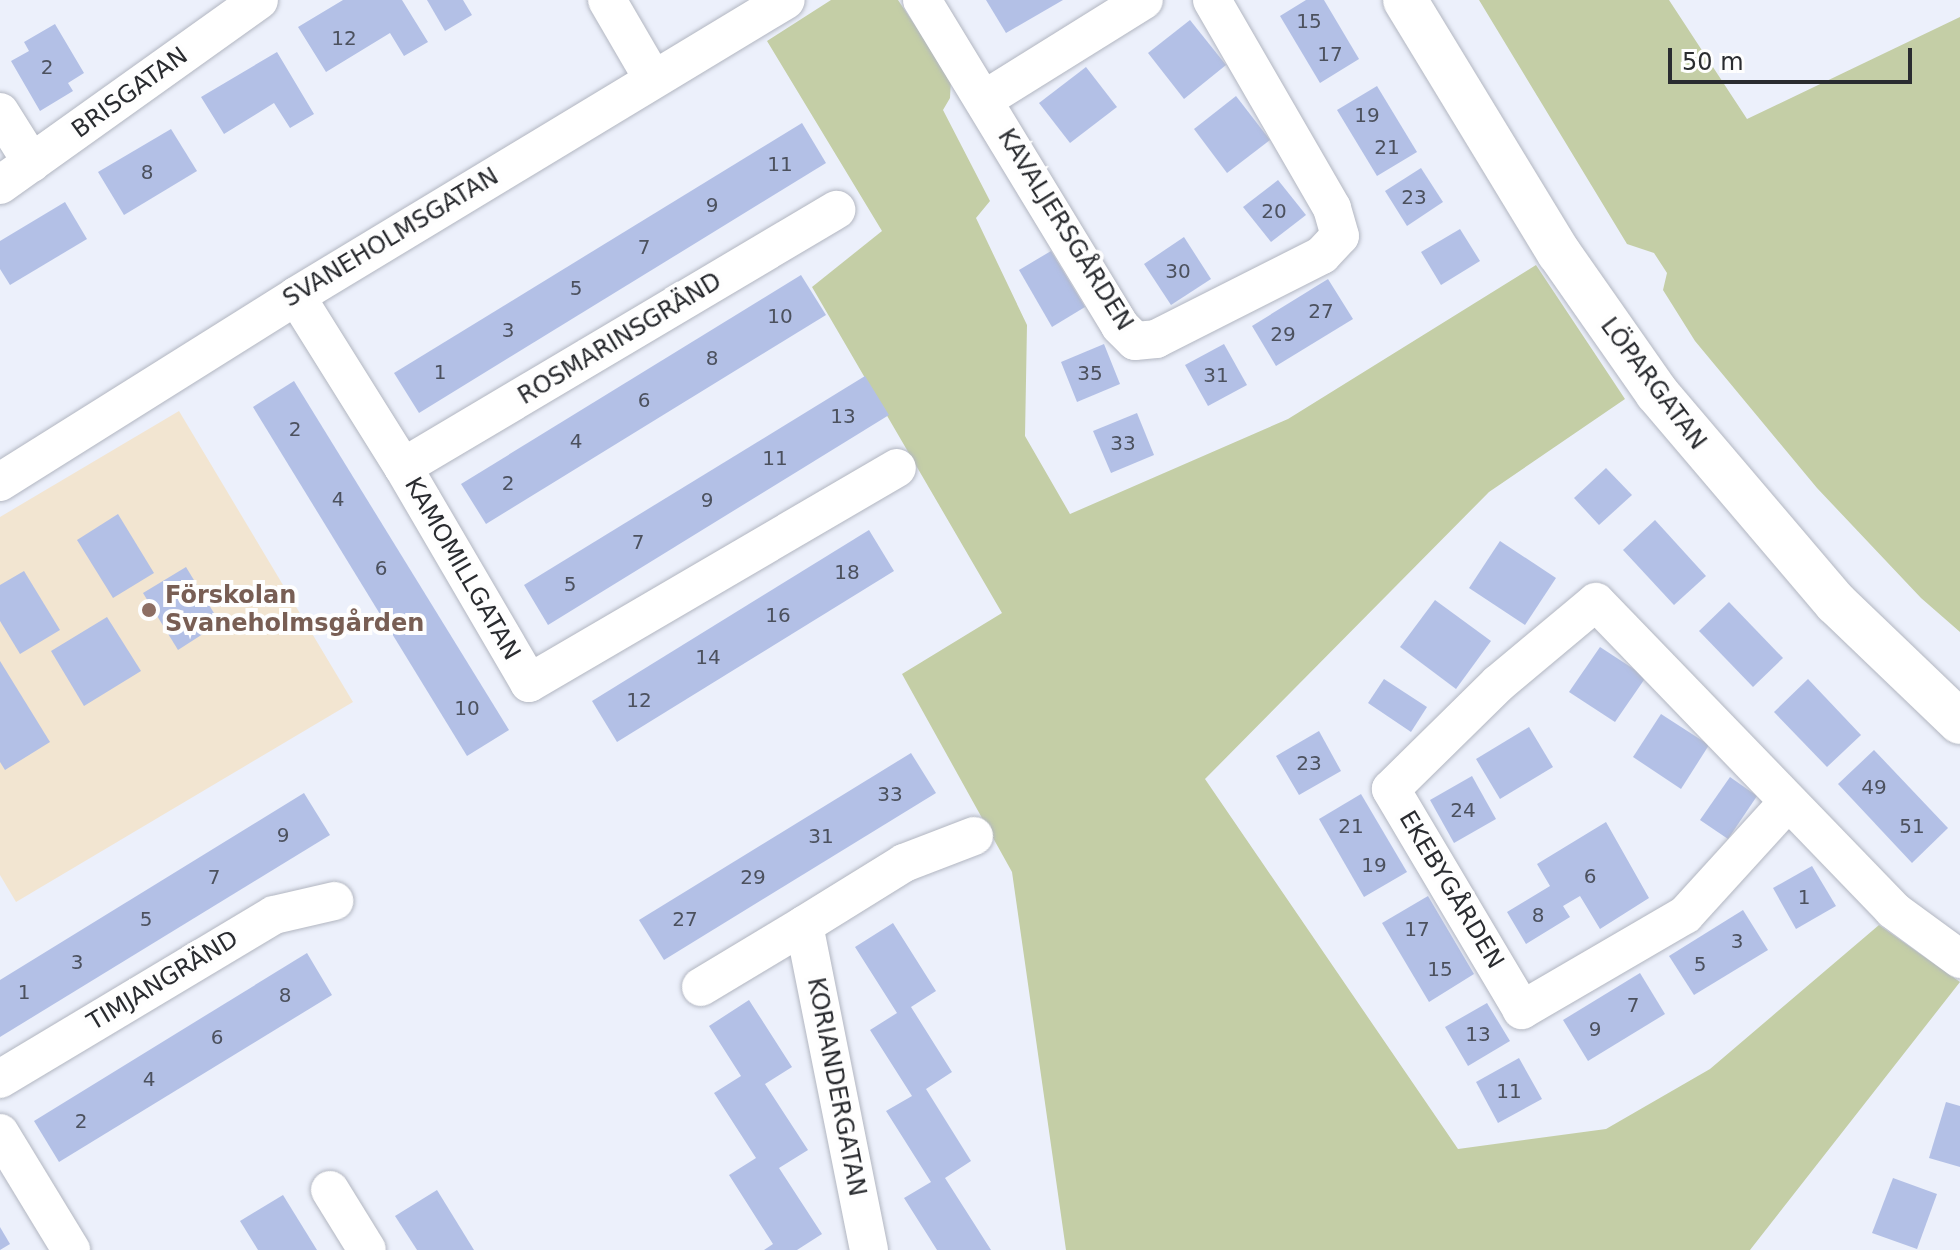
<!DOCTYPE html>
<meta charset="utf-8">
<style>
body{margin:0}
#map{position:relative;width:1960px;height:1250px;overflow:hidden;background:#ecf0fb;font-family:"DejaVu Sans",sans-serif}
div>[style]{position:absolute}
.education>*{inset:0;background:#f2e5d1}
.green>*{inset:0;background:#c4cea6}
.building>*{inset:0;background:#b3c0e6}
.roads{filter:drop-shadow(0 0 2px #b2b6c1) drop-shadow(0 0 2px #b2b6c1)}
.minor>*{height:38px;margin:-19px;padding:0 19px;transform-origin:19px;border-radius:19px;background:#fff}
.tertiary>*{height:44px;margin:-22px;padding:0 22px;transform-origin:22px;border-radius:22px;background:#fff}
.dots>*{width:22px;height:22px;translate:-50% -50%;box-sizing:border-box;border:4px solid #fefefe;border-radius:50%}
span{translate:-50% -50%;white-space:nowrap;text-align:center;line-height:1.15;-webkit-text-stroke:8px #fefefe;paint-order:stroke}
.number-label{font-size:20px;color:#4c515e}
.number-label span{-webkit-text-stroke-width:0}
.street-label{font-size:24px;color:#2a2c30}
.education-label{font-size:24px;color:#785e54;font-weight:700}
.left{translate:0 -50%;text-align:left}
.scale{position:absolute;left:1668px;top:48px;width:244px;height:36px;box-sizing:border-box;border:4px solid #2a2c30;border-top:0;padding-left:10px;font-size:24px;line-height:28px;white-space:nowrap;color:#2a2c30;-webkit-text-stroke:6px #fefefe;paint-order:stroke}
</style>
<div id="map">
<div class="education">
<div style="clip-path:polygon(179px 411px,353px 702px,16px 902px,0 875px,0 517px)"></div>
</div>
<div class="green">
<div style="clip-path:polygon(831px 0,898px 0,951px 79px,950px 98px,943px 110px,990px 201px,976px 218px,1027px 325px,1025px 436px,1070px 514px,1288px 419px,1536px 265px,1625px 399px,1489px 492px,1205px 779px,1458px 1149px,1606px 1129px,1710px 1069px,1879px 925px,1960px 982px,1750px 1250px,1066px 1250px,1012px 872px,902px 674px,1002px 613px,812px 287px,882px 231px,767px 41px)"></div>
<div style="clip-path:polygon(1479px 0,1669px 0,1747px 119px,1960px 17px,1960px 632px,1921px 598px,1817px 488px,1695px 341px,1663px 290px,1667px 273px,1654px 253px,1627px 244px)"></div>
</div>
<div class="building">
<div style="clip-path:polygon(343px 0,402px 0,428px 42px,404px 56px,390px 33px,326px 72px,298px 27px)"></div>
<div style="clip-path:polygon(427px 0,463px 0,472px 15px,445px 31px)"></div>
<div style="clip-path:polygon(986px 0,1063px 0,1006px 33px)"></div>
<div style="clip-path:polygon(1306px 0,1324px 0,1359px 59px,1320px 83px,1280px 16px)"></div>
<div style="clip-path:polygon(1190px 20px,1226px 65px,1184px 99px,1148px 53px)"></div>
<div style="clip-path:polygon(55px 24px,84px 73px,68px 83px,73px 91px,40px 111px,11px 61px,29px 51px,24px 42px)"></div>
<div style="clip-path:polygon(277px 52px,314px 114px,290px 128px,274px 103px,224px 134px,201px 97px)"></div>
<div style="clip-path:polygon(1086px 67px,1117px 107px,1070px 143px,1039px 103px)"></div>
<div style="clip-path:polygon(1377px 86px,1417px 152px,1377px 176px,1337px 110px)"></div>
<div style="clip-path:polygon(1236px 96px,1270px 140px,1227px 173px,1194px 129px)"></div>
<div style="clip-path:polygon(802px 123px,826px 163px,419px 413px,394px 373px)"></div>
<div style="clip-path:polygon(171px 129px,197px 171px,124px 215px,98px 172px)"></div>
<div style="clip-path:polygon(1421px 168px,1443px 202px,1407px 226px,1385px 191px)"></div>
<div style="clip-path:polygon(1278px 180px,1306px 215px,1271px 242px,1243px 207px)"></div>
<div style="clip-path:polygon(65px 202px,87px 239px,10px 285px,0 269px,0 241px)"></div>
<div style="clip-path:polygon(1460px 229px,1480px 261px,1441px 285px,1421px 252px)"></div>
<div style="clip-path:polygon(1184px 237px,1211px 279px,1171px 305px,1144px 264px)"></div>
<div style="clip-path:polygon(1051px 251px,1085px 307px,1052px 327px,1019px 270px)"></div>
<div style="clip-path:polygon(801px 275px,826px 315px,486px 524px,461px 484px)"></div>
<div style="clip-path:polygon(1328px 279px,1353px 319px,1276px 366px,1252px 326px)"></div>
<div style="clip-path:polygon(1104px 344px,1120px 384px,1077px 402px,1061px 362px)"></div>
<div style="clip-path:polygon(1224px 344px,1247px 385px,1208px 406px,1185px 365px)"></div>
<div style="clip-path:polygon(865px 376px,889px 415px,548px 625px,524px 585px)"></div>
<div style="clip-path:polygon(294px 381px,509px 730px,467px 756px,253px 407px)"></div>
<div style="clip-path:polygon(1137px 413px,1154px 455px,1111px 473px,1093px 431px)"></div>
<div style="clip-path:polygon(1606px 468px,1632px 495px,1599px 525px,1574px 498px)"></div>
<div style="clip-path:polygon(118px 514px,154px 573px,113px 598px,77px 540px)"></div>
<div style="clip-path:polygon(1655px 520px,1706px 576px,1674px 605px,1623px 550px)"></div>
<div style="clip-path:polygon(869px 530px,894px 571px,617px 742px,592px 701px)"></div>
<div style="clip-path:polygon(1500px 541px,1556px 578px,1525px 625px,1469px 588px)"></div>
<div style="clip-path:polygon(186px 567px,220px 623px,178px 650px,143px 593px)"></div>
<div style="clip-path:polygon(24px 571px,60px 630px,20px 654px,0 621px,0 585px)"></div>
<div style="clip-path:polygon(1435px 600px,1491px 641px,1456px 689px,1400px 647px)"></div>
<div style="clip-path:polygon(1729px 602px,1783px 658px,1753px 687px,1699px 631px)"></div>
<div style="clip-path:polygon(107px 617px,141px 671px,84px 706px,51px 651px)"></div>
<div style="clip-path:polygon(1600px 647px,1646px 677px,1615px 722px,1569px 692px)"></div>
<div style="clip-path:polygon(0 661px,50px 742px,5px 770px,0 762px)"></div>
<div style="clip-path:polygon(1384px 679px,1427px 707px,1411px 732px,1368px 703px)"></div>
<div style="clip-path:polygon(1808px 679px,1861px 735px,1827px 767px,1774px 712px)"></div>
<div style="clip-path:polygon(1661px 714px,1709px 745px,1681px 789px,1633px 757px)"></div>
<div style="clip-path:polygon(1529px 727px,1553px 767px,1500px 799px,1476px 759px)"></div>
<div style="clip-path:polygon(1319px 731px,1341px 771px,1299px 795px,1276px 756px)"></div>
<div style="clip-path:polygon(1874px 750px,1948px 828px,1912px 863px,1838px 784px)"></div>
<div style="clip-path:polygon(911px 753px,936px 793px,664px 960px,639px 920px)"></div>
<div style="clip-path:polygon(1472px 776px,1496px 819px,1454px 843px,1430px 800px)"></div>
<div style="clip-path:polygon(1730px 777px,1757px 796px,1728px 839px,1700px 820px)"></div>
<div style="clip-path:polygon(304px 793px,330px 835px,0 1037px,0 980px)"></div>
<div style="clip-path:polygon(1361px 794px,1407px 872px,1364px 897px,1319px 819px)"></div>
<div style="clip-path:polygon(1606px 822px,1649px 898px,1600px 929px,1580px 896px,1563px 906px,1570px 917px,1526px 944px,1507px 912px,1550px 886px,1537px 864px)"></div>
<div style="clip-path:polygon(1812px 866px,1836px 906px,1796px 929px,1773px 888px)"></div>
<div style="clip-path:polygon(1428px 896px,1474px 974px,1429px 1002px,1382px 923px)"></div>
<div style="clip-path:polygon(1743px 910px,1768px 950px,1694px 995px,1669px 956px)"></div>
<div style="clip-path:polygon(893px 923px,936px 991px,911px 1007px,952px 1072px,926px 1089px,971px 1161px,945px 1178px,991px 1250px,937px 1250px,904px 1198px,931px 1182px,886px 1111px,912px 1096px,870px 1030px,897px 1013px,855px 947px)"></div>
<div style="clip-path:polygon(307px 953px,332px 995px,59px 1162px,34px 1121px)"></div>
<div style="clip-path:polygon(1640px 973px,1665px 1014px,1588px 1061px,1563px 1020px)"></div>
<div style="clip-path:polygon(749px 1000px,792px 1067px,765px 1084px,808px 1150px,779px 1168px,822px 1234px,797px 1250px,764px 1250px,773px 1244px,729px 1175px,756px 1158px,714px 1093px,741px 1076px,709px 1026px)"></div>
<div style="clip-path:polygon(1487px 1003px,1510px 1041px,1468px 1066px,1445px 1027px)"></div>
<div style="clip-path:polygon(1519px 1058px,1542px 1099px,1498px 1123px,1476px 1082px)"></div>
<div style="clip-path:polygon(1946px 1102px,1960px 1106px,1960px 1167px,1929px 1158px)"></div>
<div style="clip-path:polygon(1893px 1178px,1937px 1194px,1917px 1249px,1872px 1233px)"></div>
<div style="clip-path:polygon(437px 1190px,474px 1250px,417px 1250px,395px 1216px)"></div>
<div style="clip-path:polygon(283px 1195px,317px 1250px,258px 1250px,240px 1221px)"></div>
<div style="clip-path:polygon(0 1227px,10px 1244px,0 1250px)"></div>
</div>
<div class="roads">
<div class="minor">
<div style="left:607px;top:0;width:91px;rotate:59.8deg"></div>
<div style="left:922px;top:0;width:381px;rotate:58.7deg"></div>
<div style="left:1120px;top:326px;width:21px;rotate:45deg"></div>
<div style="left:1135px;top:341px;width:21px;rotate:-5deg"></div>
<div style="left:1156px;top:339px;width:186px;rotate:-26.8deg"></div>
<div style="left:1322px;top:255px;width:26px;rotate:-47deg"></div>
<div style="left:1340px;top:236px;width:29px;rotate:-106deg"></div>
<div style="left:1332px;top:208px;width:240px;rotate:-120deg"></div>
<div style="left:985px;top:99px;width:187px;rotate:-31.9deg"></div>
<div style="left:0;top:112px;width:60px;rotate:57.9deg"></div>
<div style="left:0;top:185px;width:318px;rotate:-35.5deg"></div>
<div style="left:296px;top:296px;width:202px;rotate:58deg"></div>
<div style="left:403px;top:467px;width:250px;rotate:59.7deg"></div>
<div style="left:529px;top:683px;width:426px;rotate:-30.3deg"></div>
<div style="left:403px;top:467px;width:504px;rotate:-30.69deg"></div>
<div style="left:0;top:482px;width:350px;rotate:-32.1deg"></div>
<div style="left:296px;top:296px;width:572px;rotate:-31.14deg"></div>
<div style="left:1787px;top:803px;width:151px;rotate:132.3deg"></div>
<div style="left:1685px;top:915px;width:189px;rotate:149.8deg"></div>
<div style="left:1522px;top:1010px;width:257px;rotate:-120.7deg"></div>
<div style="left:1391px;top:789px;width:151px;rotate:-44.5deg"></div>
<div style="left:1499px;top:683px;width:126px;rotate:-39.9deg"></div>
<div style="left:1596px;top:602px;width:428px;rotate:46deg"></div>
<div style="left:1893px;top:910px;width:83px;rotate:36.2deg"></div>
<div style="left:701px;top:987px;width:120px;rotate:-31deg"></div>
<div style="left:0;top:1079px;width:319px;rotate:-30.9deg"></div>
<div style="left:274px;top:915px;width:62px;rotate:-13.1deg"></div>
<div style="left:0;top:1133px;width:137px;rotate:58.7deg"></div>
<div style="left:330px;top:1190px;width:70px;rotate:58.3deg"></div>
<div style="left:869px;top:1250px;width:331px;rotate:-101.3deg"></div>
<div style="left:804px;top:925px;width:118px;rotate:-31.8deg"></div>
<div style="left:904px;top:863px;width:75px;rotate:-21.1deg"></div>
</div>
<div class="tertiary">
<div style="left:1405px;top:0;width:296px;rotate:58.7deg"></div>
<div style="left:1559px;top:253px;width:171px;rotate:55deg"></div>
<div style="left:1657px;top:393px;width:276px;rotate:49.6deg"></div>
<div style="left:1836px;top:603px;width:172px;rotate:43.8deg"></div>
</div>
</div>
<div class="dots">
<div style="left:149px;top:610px;background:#8d6e63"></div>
</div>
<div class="number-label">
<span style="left:1309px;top:21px">15</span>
<span style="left:344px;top:38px">12</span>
<span style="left:1330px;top:54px">17</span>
<span style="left:47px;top:67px">2</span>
<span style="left:1367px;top:115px">19</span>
<span style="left:1387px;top:147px">21</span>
<span style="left:780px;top:164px">11</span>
<span style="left:147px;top:172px">8</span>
<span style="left:1414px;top:197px">23</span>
<span style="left:712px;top:205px">9</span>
<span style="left:1274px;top:211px">20</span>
<span style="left:644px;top:247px">7</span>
<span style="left:1178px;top:271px">30</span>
<span style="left:576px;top:288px">5</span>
<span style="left:1321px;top:311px">27</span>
<span style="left:780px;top:316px">10</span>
<span style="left:508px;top:330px">3</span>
<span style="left:1283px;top:334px">29</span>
<span style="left:712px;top:358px">8</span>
<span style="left:440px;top:372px">1</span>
<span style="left:1090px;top:373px">35</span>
<span style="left:1216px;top:375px">31</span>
<span style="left:644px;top:400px">6</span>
<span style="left:843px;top:416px">13</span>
<span style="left:295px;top:429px">2</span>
<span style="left:576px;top:441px">4</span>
<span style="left:1123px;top:443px">33</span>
<span style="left:775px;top:458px">11</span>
<span style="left:508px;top:483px">2</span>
<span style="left:338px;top:499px">4</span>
<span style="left:707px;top:500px">9</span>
<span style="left:638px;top:542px">7</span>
<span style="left:381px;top:568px">6</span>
<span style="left:847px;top:572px">18</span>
<span style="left:570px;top:584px">5</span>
<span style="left:778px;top:615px">16</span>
<span style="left:708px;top:657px">14</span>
<span style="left:639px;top:700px">12</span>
<span style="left:467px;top:708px">10</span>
<span style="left:1309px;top:763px">23</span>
<span style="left:1874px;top:787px">49</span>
<span style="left:890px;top:794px">33</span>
<span style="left:1463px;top:810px">24</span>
<span style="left:1351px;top:826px">21</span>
<span style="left:1912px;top:826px">51</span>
<span style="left:283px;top:835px">9</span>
<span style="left:821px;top:836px">31</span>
<span style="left:1374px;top:865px">19</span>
<span style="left:1590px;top:876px">6</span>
<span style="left:214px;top:877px">7</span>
<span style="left:753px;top:877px">29</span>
<span style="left:1804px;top:897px">1</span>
<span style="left:1538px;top:915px">8</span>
<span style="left:146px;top:919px">5</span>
<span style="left:685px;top:919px">27</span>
<span style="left:1417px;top:929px">17</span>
<span style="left:1737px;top:941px">3</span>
<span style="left:77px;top:962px">3</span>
<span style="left:1700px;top:964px">5</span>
<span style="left:1440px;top:969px">15</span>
<span style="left:24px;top:992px">1</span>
<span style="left:285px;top:995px">8</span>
<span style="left:1633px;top:1005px">7</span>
<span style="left:1595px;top:1029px">9</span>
<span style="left:1478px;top:1034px">13</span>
<span style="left:217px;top:1037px">6</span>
<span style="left:149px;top:1079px">4</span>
<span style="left:1509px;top:1091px">11</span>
<span style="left:81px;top:1121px">2</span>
</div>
<div class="street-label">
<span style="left:130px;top:93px;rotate:-36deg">BRISGATAN</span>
<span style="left:1065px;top:230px;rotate:58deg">KAVALJERSGÅRDEN</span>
<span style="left:391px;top:238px;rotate:-31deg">SVANEHOLMSGATAN</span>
<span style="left:620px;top:339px;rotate:-31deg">ROSMARINSGRÄND</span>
<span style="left:1653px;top:384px;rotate:53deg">LÖPARGATAN</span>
<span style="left:462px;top:569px;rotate:60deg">KAMOMILLGATAN</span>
<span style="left:1451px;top:890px;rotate:59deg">EKEBYGÅRDEN</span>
<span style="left:163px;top:981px;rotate:-31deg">TIMJANGRÄND</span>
<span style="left:836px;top:1087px;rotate:79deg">KORIANDERGATAN</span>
</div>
<div class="education-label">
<span class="left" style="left:165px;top:610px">Förskolan<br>Svaneholmsgården</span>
</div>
<div class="scale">50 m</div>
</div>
